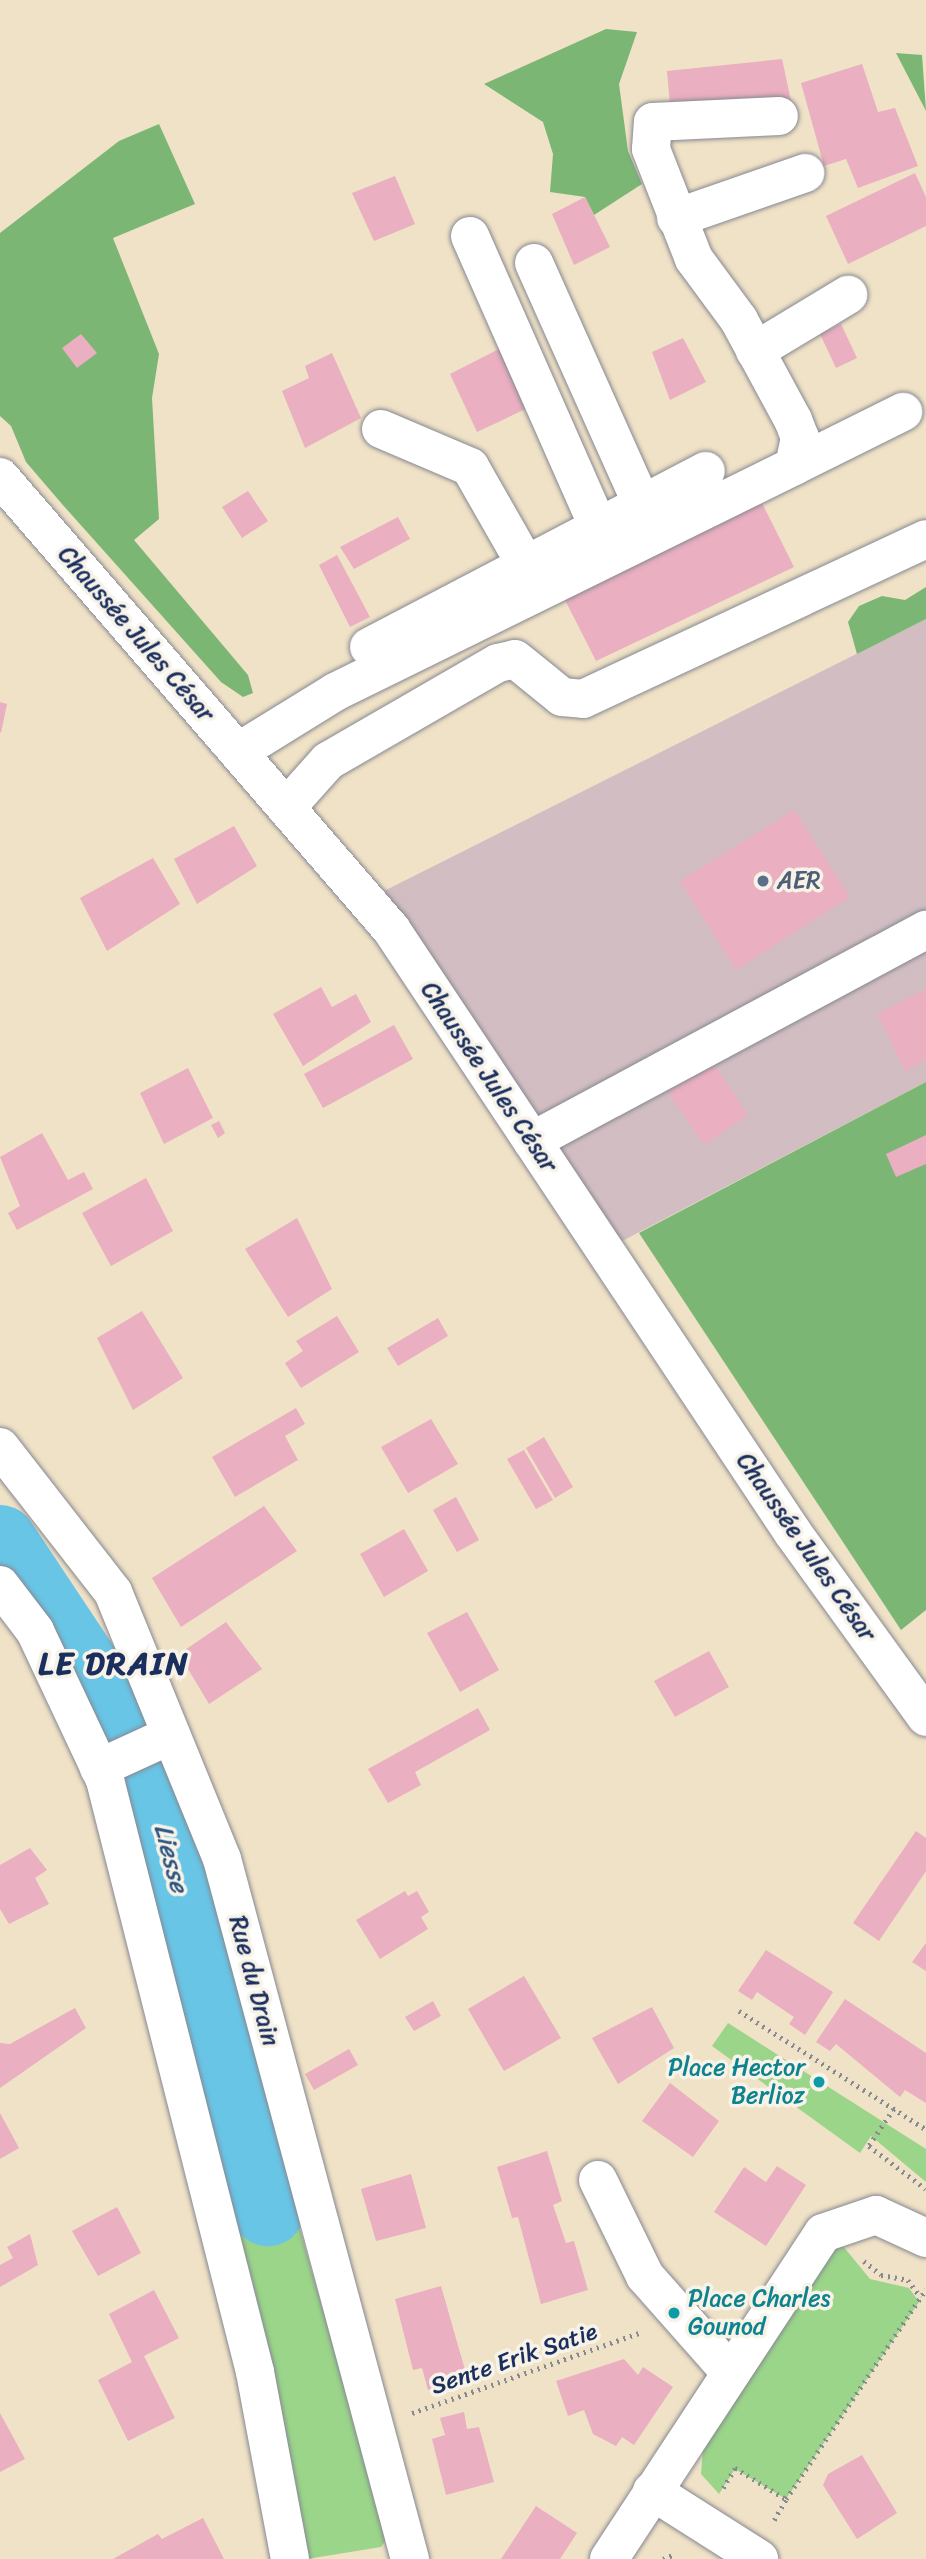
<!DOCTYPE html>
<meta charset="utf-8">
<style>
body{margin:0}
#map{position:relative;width:926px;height:2559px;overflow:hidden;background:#f0e2c6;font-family:Sriracha,sans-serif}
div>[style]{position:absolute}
.industrial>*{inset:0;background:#d2bec2}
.green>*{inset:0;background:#9ad589}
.forest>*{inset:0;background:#7bb675}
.river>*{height:74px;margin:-37px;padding:0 37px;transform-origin:37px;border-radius:37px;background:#68c5e6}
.building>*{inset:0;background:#eaafc0}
.path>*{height:4.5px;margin-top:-2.25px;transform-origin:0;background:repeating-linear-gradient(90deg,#868892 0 2px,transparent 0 7px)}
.roads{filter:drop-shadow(0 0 2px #868892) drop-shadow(0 0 2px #868892)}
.minor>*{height:38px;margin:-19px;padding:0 19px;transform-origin:19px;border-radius:19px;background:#fff}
.dots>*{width:19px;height:19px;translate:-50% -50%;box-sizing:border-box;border:4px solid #f7f3e8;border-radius:50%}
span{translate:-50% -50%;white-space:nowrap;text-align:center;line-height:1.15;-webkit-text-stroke:7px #f7f3e8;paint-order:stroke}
.street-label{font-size:24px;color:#1b2f5e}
.service-label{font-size:24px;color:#4e5e75}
.left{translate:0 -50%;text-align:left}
.culture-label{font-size:24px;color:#0d838f}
.right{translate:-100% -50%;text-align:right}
.water-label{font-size:26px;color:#2e5480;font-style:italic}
.district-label{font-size:32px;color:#1b2f5e;font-weight:700;letter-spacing:2px}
</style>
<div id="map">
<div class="industrial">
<div style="clip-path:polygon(926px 619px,926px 1082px,605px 1250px,366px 900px)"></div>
</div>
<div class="green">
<div style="clip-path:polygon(728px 2023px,926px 2149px,926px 2182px,871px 2136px,860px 2153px,712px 2046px)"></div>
<div style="clip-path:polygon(290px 2195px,388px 2537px,381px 2547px,307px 2559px,234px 2207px)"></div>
<div style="clip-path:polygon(843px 2246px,870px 2279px,909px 2288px,919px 2302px,786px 2499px,735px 2469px,719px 2494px,701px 2474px,703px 2448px,833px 2251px)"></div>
</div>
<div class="forest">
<div style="clip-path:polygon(606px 29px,637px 32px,619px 84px,628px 151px,642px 184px,594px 215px,585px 197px,550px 192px,553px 154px,543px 122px,484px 84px)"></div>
<div style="clip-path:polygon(896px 53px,922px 55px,926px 111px)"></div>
<div style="clip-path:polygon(159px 124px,195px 204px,113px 238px,159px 354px,152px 398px,159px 519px,134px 540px,248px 675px,253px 693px,243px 697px,221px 682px,62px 504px,26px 462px,11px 426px,0 416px,0 233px,119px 141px)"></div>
<div style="clip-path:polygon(926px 587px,926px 619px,857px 654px,848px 622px,859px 606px,882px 596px,905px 600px)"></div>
<div style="clip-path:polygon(926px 1082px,926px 1610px,901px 1630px,639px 1233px)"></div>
</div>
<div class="river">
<div style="left:0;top:1542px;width:260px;rotate:56.4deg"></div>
<div style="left:144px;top:1759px;width:467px;rotate:74.6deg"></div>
</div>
<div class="building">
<div style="clip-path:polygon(782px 59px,791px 101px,670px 104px,667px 71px)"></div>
<div style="clip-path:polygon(862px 64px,878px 112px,895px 108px,918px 166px,858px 188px,846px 159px,824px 166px,801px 83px)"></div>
<div style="clip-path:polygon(915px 173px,926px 197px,926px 226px,848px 264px,826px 216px)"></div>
<div style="clip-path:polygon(395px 176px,415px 224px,374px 241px,352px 193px)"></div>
<div style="clip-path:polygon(585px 197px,610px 247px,574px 265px,552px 214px)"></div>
<div style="clip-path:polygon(841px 324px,857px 358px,836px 368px,820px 334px)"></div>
<div style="clip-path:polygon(81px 334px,97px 353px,77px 368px,62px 348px)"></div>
<div style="clip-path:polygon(683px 338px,706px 382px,670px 400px,652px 352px)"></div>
<div style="clip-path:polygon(503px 347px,532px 406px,477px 432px,450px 374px)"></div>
<div style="clip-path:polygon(332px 353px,361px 418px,305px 448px,282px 391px,309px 378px,305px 366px)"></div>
<div style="clip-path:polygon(248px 491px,268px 521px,242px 538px,222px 507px)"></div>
<div style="clip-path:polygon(760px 499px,794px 567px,596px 661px,562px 594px)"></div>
<div style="clip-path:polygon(398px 517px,410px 539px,354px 569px,340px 547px)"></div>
<div style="clip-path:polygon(337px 555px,370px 617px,350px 627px,319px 565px)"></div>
<div style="clip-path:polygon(0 702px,7px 704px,1px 733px,0 732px)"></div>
<div style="clip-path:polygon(794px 810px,850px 897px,736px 970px,680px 881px)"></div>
<div style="clip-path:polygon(234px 826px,257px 866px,197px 904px,174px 859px)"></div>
<div style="clip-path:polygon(153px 858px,180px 904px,107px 951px,80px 898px)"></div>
<div style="clip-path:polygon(321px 987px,332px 1007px,356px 994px,371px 1022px,303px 1066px,273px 1014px)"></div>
<div style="clip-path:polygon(926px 989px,926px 1060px,905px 1071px,877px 1014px)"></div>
<div style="clip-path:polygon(394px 1025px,413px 1059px,323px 1108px,304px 1074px)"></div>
<div style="clip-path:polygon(714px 1064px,748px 1115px,704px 1145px,668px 1092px)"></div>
<div style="clip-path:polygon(188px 1068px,213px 1118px,164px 1144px,140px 1093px)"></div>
<div style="clip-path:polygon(219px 1121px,225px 1133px,218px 1138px,211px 1125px)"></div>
<div style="clip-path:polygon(42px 1133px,68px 1180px,84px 1172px,93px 1189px,17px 1230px,8px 1213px,20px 1206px,0 1157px)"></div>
<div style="clip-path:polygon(926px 1135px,926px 1164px,896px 1177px,886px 1154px)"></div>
<div style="clip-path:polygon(146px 1178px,173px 1231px,111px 1266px,82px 1213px)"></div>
<div style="clip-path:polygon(297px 1218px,332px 1289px,288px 1317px,245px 1249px)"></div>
<div style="clip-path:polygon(142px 1311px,183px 1378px,133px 1410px,97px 1338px)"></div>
<div style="clip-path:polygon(337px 1316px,359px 1352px,301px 1388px,285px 1363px,303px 1351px,296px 1341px)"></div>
<div style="clip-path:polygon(438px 1318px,448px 1336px,398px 1366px,387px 1348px)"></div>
<div style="clip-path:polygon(296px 1408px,305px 1424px,285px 1436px,298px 1460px,235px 1497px,212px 1457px)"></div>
<div style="clip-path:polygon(431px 1419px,458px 1464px,408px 1493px,381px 1447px)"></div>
<div style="clip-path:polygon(544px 1437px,573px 1487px,555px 1498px,526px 1448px)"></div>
<div style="clip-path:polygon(524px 1450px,553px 1500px,536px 1509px,507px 1459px)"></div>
<div style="clip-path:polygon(456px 1497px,479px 1540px,457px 1552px,433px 1510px)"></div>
<div style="clip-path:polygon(264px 1506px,297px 1551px,181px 1627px,152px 1578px)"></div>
<div style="clip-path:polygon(404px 1529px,428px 1571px,384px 1597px,360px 1554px)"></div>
<div style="clip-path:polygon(467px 1612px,499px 1670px,460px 1692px,427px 1633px)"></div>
<div style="clip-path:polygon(226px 1622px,262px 1669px,209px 1704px,179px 1654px)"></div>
<div style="clip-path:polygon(709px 1651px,729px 1687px,675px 1717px,654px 1681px)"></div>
<div style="clip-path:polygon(478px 1708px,490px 1730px,415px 1772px,421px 1785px,388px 1803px,368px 1769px)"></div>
<div style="clip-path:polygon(916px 1831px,926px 1838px,926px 1871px,879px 1941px,853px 1923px)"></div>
<div style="clip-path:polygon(30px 1848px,47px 1870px,35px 1878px,49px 1904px,9px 1924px,0 1909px,0 1865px)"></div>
<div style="clip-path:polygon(405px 1891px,408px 1896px,417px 1891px,429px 1912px,421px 1917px,428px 1929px,380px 1959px,356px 1920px)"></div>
<div style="clip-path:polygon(926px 1943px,926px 1971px,912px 1962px)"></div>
<div style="clip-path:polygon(766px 1950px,833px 1992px,805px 2035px,789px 2024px,794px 2017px,757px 1992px,752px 2000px,738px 1991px)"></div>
<div style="clip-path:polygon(524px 1976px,561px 2038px,504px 2071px,468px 2009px)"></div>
<div style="clip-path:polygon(845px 1999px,926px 2053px,926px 2103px,905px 2090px,900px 2097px,836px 2044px,830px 2051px,816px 2042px)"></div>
<div style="clip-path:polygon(433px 2001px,441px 2016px,414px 2031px,405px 2017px)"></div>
<div style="clip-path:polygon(652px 2007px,674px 2048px,618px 2084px,592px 2038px)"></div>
<div style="clip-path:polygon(75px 2008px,86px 2028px,0 2088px,0 2043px,10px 2044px)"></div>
<div style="clip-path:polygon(349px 2049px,358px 2065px,314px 2090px,305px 2074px)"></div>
<div style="clip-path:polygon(670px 2083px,719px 2121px,693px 2157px,642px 2121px)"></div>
<div style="clip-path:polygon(0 2113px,19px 2148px,0 2159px)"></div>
<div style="clip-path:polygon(547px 2151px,562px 2201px,553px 2205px,566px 2243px,574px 2241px,588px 2290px,541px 2304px,518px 2217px,512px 2218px,497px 2167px)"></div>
<div style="clip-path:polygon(777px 2166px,806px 2185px,766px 2246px,714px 2212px,744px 2167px,766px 2182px)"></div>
<div style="clip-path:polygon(411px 2174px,426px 2228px,376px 2241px,361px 2189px)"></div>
<div style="clip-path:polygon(117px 2207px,141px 2253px,98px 2276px,72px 2231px)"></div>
<div style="clip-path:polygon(30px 2234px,38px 2265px,0 2287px,0 2265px,13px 2258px,7px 2247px)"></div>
<div style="clip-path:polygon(441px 2286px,467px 2377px,428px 2390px,422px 2368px,413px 2370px,395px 2299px)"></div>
<div style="clip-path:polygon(154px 2290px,179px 2338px,144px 2356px,175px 2418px,128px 2441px,98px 2380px,132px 2362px,109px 2314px)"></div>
<div style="clip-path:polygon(624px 2359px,638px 2375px,643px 2367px,673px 2387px,634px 2445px,622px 2437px,616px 2446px,593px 2434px,584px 2410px,568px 2416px,556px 2381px)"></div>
<div style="clip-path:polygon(464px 2412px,467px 2429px,479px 2427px,494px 2482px,446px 2495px,432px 2439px,445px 2435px,440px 2418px)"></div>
<div style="clip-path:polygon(0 2413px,25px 2459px,0 2472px)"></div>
<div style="clip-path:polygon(862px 2455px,897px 2513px,857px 2539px,823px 2485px,828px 2474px)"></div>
<div style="clip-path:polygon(536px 2506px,577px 2533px,560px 2559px,501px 2559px)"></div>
<div style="clip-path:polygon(203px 2518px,224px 2559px,113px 2559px,158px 2534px,162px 2539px)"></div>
</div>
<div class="path">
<div style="left:739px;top:2011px;width:221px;rotate:32.3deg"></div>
<div style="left:894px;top:2109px;width:45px;rotate:124deg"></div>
<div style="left:869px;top:2146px;width:71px;rotate:37deg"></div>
<div style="left:864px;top:2261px;width:22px;rotate:39deg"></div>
<div style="left:881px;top:2275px;width:27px;rotate:10deg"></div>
<div style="left:908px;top:2280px;width:21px;rotate:53deg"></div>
<div style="left:412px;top:2413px;width:244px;rotate:-19.4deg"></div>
<div style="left:723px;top:2488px;width:23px;rotate:-59deg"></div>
<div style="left:735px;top:2468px;width:60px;rotate:31.3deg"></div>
<div style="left:786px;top:2499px;width:252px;rotate:-56.3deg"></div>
<div style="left:774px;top:2520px;width:24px;rotate:-60deg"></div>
<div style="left:663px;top:2559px;width:13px;rotate:-23deg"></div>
</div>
<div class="roads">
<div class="minor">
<div style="left:676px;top:218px;width:137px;rotate:-19.2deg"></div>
<div style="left:470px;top:236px;width:319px;rotate:66.2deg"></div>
<div style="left:534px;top:263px;width:264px;rotate:65.9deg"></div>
<div style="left:755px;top:351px;width:109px;rotate:-31.1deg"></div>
<div style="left:381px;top:429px;width:97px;rotate:23.1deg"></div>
<div style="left:470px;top:467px;width:113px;rotate:60.3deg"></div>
<div style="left:794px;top:466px;width:122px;rotate:-26.4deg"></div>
<div style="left:0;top:477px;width:598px;rotate:49.14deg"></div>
<div style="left:391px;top:929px;width:726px;rotate:56.35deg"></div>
<div style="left:793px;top:1533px;width:227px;rotate:54.1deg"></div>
<div style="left:369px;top:647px;width:380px;rotate:-27.6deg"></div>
<div style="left:238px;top:752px;width:114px;rotate:-31.7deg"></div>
<div style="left:335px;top:692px;width:512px;rotate:-26.21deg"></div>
<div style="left:794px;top:466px;width:29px;rotate:-78deg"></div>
<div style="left:800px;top:438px;width:19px;rotate:-111deg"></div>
<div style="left:793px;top:420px;width:114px;rotate:-118.4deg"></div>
<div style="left:739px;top:320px;width:76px;rotate:-126.4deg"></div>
<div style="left:694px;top:259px;width:118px;rotate:-111.4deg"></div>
<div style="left:651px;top:149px;width:27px;rotate:-86deg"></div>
<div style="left:653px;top:122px;width:126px;rotate:-2.7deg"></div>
<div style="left:286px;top:808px;width:63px;rotate:-48.2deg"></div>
<div style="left:328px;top:761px;width:196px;rotate:-30deg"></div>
<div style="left:498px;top:663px;width:17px;rotate:-13deg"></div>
<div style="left:515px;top:659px;width:60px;rotate:39deg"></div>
<div style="left:562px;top:697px;width:21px;rotate:5deg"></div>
<div style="left:583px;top:699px;width:378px;rotate:-25deg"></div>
<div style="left:532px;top:1141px;width:447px;rotate:-28.2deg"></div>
<div style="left:0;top:1447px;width:184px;rotate:52.1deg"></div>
<div style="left:113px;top:1592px;width:288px;rotate:67.8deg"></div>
<div style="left:222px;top:1859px;width:725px;rotate:74.97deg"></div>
<div style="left:0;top:1585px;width:58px;rotate:52.7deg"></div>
<div style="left:35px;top:1631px;width:165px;rotate:64.8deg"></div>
<div style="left:105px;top:1780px;width:611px;rotate:75.78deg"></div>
<div style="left:255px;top:2372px;width:190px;rotate:79.4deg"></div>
<div style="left:99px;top:1768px;width:79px;rotate:-24.6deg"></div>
<div style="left:598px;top:2180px;width:107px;rotate:63.9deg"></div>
<div style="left:645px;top:2276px;width:128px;rotate:48.5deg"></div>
<div style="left:652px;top:2491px;width:127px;rotate:32.4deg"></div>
<div style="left:609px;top:2559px;width:390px;rotate:-56.7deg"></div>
<div style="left:823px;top:2233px;width:56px;rotate:-18.8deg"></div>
<div style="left:876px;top:2215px;width:55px;rotate:24.7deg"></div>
</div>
</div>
<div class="dots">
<div style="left:763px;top:881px;background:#5c6f8a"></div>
<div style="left:819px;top:2082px;background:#0f9aa8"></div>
<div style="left:674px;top:2313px;background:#0f9aa8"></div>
</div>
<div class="street-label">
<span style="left:136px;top:634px;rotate:49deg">Chaussée Jules César</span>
<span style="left:489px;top:1077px;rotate:56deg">Chaussée Jules César</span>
<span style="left:806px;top:1547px;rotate:55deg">Chaussée Jules César</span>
<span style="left:254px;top:1981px;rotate:75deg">Rue du Drain</span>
<span style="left:514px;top:2359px;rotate:-19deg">Sente Erik Satie</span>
</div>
<div class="service-label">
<span class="left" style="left:777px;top:881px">AER</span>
</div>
<div class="culture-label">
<span class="right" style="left:805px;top:2082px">Place Hector<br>Berlioz</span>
<span class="left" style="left:688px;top:2313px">Place Charles<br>Gounod</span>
</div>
<div class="water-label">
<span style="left:171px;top:1858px;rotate:75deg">Liesse</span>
</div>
<div class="district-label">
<span style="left:114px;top:1664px">LE DRAIN</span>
</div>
</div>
